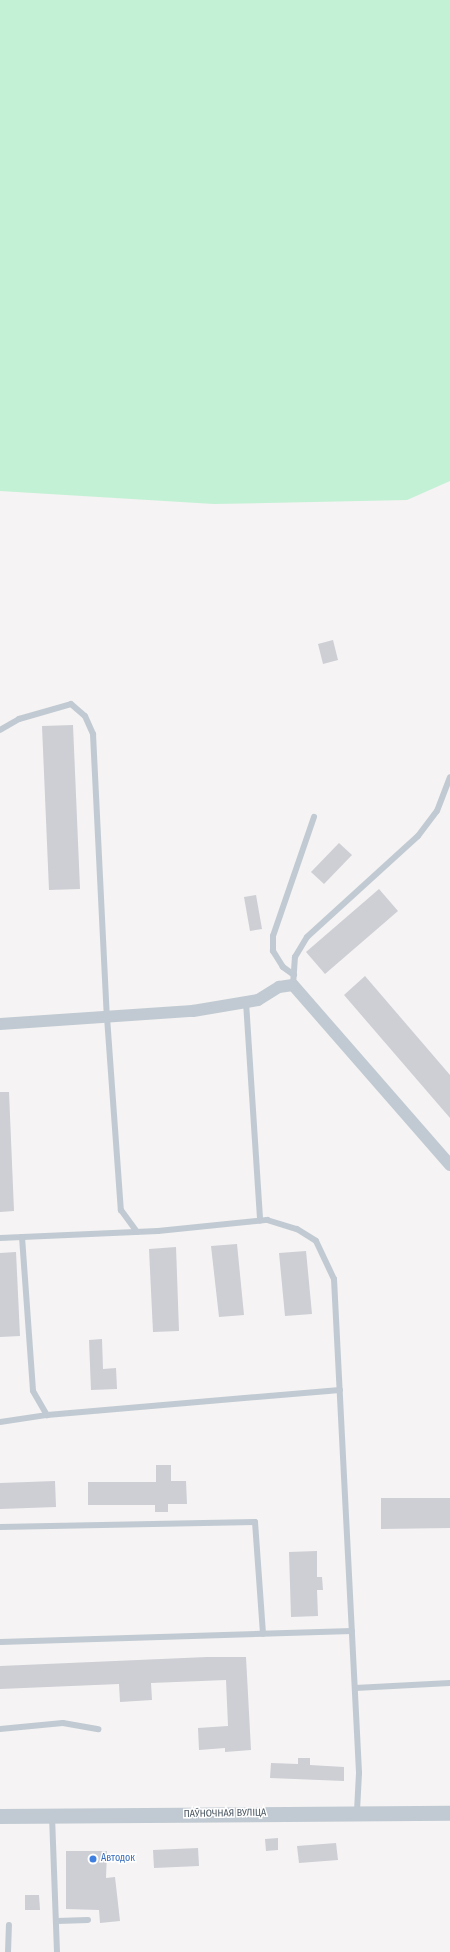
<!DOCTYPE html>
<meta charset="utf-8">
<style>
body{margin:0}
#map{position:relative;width:450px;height:1952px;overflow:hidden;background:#f5f3f3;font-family:"Fira Sans Condensed",sans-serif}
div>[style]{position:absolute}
.green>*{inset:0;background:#c3f1d5}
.building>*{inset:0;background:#cdcfd5}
.service>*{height:6px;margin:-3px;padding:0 3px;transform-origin:3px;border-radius:3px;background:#c1cad2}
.minor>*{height:12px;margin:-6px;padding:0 6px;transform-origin:6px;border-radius:6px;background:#c1cad2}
.tertiary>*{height:15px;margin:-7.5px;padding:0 7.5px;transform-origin:7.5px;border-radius:7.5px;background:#c1cad2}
.dots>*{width:11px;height:11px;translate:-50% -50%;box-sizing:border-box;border:2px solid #fff;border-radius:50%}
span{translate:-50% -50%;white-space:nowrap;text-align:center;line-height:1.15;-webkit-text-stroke:3px #fff;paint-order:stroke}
.street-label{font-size:10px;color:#4a5661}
.shop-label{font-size:10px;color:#366cbe}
.left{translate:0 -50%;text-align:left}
</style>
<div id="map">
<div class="green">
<div style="clip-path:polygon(0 0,450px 0,450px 481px,407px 500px,214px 504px,0 491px)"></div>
</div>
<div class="building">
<div style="clip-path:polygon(333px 640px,338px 660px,323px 664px,318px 644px)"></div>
<div style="clip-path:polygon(73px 725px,80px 889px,49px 890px,42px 726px)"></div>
<div style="clip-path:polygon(339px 843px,352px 855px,324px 884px,311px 872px)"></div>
<div style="clip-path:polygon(379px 889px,398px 911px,325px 974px,306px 952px)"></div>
<div style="clip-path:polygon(256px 895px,262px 929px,250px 931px,244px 897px)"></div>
<div style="clip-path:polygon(365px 976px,450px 1075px,450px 1118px,344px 995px)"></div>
<div style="clip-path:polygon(0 1092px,9px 1092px,14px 1211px,0 1212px)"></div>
<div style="clip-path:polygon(237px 1244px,244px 1315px,219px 1317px,211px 1246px)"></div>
<div style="clip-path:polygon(176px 1247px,179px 1331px,153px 1332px,149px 1249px)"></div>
<div style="clip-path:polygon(306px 1251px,312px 1314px,285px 1316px,279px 1253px)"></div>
<div style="clip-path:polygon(16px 1252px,20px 1336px,0 1337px,0 1253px)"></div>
<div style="clip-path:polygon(102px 1339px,103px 1369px,116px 1368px,117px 1389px,91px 1390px,89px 1340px)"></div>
<div style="clip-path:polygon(156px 1465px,171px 1465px,171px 1481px,186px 1481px,187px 1504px,168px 1504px,168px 1512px,155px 1512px,155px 1505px,88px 1505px,88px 1482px,156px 1482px)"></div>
<div style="clip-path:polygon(55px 1481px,56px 1507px,0 1509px,0 1483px)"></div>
<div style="clip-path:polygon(381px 1498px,450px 1498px,450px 1528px,381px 1529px)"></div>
<div style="clip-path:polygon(317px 1551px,317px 1577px,322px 1577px,323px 1590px,317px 1590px,318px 1616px,291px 1617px,289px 1552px)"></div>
<div style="clip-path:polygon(207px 1657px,246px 1657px,251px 1750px,225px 1752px,225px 1748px,199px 1750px,198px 1728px,228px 1726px,226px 1680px,151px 1683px,152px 1700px,120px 1702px,119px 1684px,0 1689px,0 1666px)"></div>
<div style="clip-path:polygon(298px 1758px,310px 1758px,310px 1765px,344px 1767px,344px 1781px,270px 1778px,271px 1763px,298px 1764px)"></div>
<div style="clip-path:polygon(278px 1838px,278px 1850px,266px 1851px,265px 1839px)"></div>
<div style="clip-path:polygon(336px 1843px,338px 1860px,299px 1863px,297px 1846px)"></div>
<div style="clip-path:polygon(198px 1848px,199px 1866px,154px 1868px,153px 1850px)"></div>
<div style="clip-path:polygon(66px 1851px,107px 1851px,106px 1878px,115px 1877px,120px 1921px,100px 1923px,99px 1910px,66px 1909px)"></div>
<div style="clip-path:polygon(25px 1895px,39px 1895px,40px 1910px,25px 1910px)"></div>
</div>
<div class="service">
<div style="left:0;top:730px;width:22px;rotate:-30deg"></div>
<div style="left:19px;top:719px;width:54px;rotate:-16.1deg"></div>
<div style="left:71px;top:704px;width:18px;rotate:41deg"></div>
<div style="left:85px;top:716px;width:20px;rotate:66deg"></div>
<div style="left:93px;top:734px;width:283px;rotate:87.2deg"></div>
<div style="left:107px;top:1017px;width:194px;rotate:85.9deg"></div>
<div style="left:121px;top:1210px;width:27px;rotate:54deg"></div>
<div style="left:294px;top:975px;width:14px;rotate:-144deg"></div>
<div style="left:283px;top:967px;width:19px;rotate:-122deg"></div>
<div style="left:273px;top:951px;width:15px;rotate:-90deg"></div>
<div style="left:273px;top:936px;width:126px;rotate:-71deg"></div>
<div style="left:293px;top:985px;width:28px;rotate:-86deg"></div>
<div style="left:295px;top:957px;width:23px;rotate:-59deg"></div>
<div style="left:307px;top:937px;width:150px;rotate:-42.3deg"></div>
<div style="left:418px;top:836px;width:31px;rotate:-53deg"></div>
<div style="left:437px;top:811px;width:36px;rotate:-69deg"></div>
<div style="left:246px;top:1002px;width:219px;rotate:86.3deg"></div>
<div style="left:22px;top:1237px;width:154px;rotate:85.9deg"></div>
<div style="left:33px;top:1391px;width:28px;rotate:60deg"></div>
<div style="left:47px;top:1415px;width:294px;rotate:-4.9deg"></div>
<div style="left:0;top:1238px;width:158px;rotate:-2.5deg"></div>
<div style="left:158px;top:1231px;width:110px;rotate:-5.8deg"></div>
<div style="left:267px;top:1220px;width:31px;rotate:17deg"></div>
<div style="left:297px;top:1229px;width:22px;rotate:32deg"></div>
<div style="left:316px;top:1241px;width:42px;rotate:64.7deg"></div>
<div style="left:334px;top:1279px;width:495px;rotate:87.1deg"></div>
<div style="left:359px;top:1773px;width:39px;rotate:93deg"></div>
<div style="left:0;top:1422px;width:48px;rotate:-8.5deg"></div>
<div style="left:0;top:1527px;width:255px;rotate:-1.1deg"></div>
<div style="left:255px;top:1522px;width:112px;rotate:85.9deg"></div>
<div style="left:0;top:1642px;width:352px;rotate:-1.8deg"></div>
<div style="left:355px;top:1688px;width:95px;rotate:-3deg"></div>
<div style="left:0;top:1729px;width:63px;rotate:-5.4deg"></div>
<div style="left:63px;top:1723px;width:36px;rotate:10deg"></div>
<div style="left:52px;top:1816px;width:136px;rotate:87.9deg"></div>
<div style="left:57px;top:1921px;width:31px;rotate:-2deg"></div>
<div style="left:8px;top:1952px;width:27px;rotate:-88deg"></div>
</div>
<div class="minor">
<div style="left:0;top:1024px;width:193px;rotate:-3.9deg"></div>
<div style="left:193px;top:1011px;width:66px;rotate:-9.6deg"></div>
<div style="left:258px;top:1000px;width:25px;rotate:-32deg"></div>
<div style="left:279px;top:987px;width:14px;rotate:-8deg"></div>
<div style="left:293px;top:985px;width:239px;rotate:48.9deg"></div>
</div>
<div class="tertiary">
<div style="left:0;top:1816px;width:450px;rotate:-0.4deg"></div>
</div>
<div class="dots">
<div style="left:93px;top:1859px;background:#3f7fe0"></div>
</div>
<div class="street-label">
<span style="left:225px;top:1814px;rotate:-1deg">ПАЎНОЧНАЯ ВУЛІЦА</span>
</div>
<div class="shop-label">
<span class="left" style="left:101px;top:1859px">Автодок</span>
</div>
</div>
